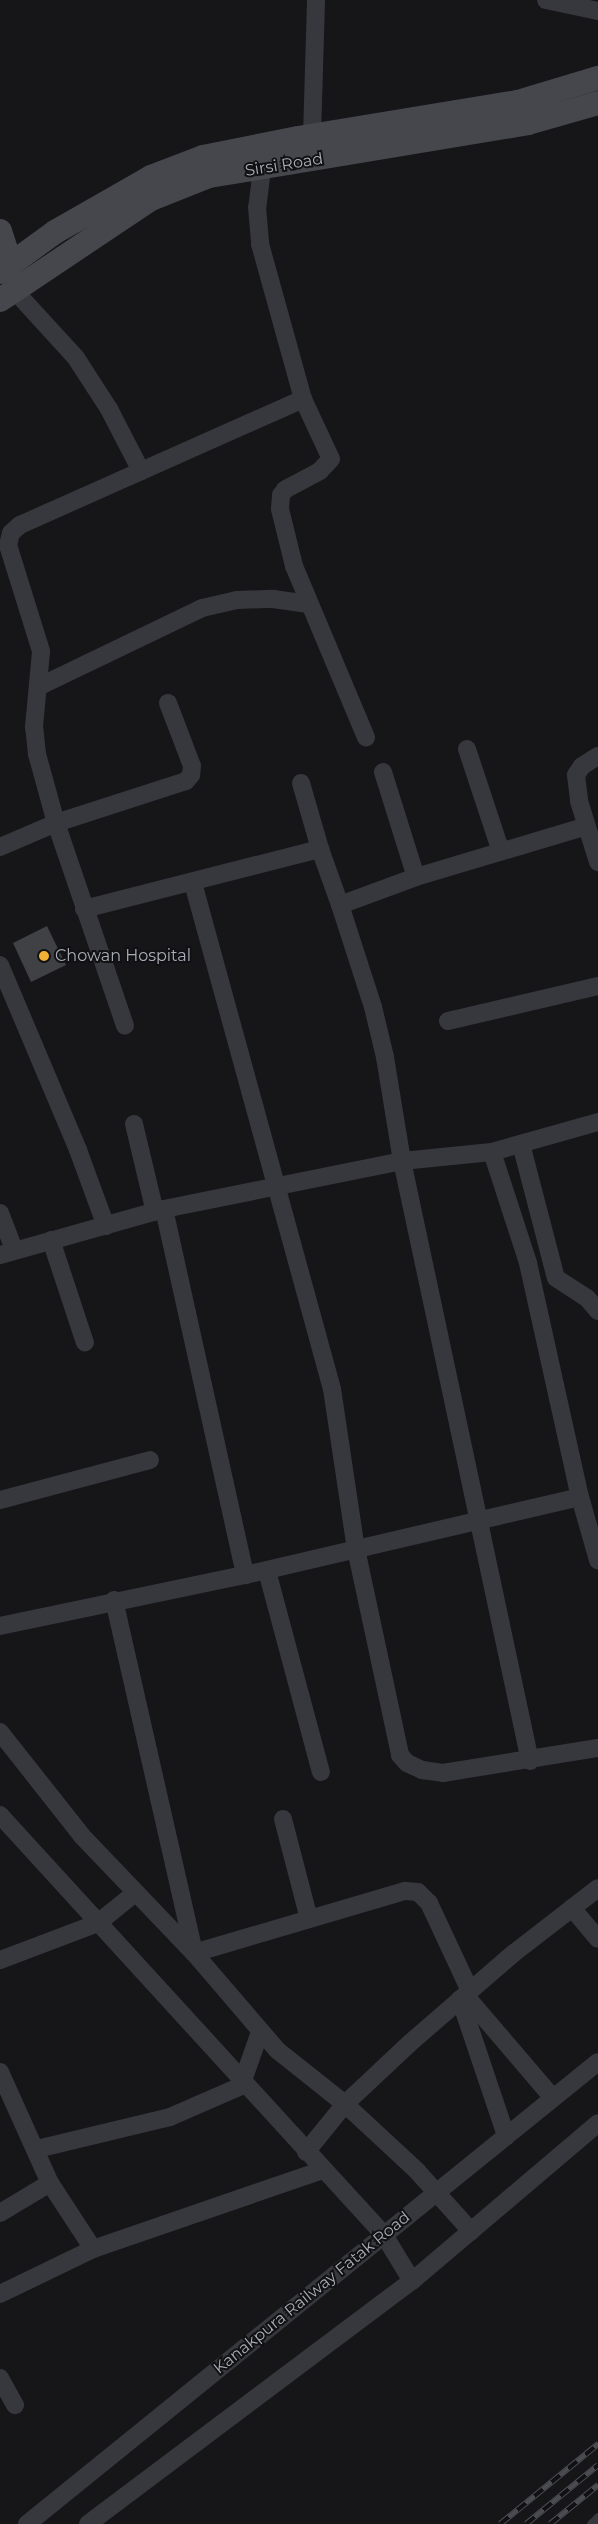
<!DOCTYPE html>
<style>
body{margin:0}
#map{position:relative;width:598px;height:2524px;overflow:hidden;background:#161618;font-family:Montserrat,sans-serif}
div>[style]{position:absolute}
.building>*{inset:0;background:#404145}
.lane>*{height:9px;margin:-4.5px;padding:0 4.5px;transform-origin:4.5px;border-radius:4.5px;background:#37383d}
.street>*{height:18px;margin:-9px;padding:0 9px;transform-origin:9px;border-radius:9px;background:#37383d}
.secondary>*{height:24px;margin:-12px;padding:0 12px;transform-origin:12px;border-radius:12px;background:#45474d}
.rail>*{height:5.5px;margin-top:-2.75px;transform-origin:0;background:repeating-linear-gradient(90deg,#111113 0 11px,#4a4c52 0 22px);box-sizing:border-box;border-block:1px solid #4a4c52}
.dots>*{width:14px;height:14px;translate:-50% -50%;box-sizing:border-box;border:2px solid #111113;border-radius:50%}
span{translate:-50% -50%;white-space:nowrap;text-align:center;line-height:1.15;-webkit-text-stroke:4px #111113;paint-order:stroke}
.street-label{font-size:16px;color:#a8adb8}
.poi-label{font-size:16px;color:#a8adb8}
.left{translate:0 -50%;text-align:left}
</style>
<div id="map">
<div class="building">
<div style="clip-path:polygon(47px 926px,66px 965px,31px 982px,13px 943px)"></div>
</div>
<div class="lane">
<div style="left:591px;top:2524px;width:10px;rotate:-45deg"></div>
</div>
<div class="street">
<div style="left:546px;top:0;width:53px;rotate:11.9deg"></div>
<div style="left:312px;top:136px;width:136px;rotate:-88.3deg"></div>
<div style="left:268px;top:157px;width:13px;rotate:117deg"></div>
<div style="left:262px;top:169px;width:38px;rotate:97deg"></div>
<div style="left:257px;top:207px;width:37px;rotate:85deg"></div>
<div style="left:260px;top:244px;width:161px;rotate:74.5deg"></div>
<div style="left:303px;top:399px;width:66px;rotate:65deg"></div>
<div style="left:331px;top:459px;width:16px;rotate:133deg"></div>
<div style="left:320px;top:471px;width:40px;rotate:152deg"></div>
<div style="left:285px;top:490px;width:6px;rotate:129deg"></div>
<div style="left:281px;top:495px;width:14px;rotate:94deg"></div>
<div style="left:280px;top:509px;width:59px;rotate:76.2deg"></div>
<div style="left:294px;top:566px;width:186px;rotate:67.2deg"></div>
<div style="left:14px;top:290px;width:92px;rotate:47.6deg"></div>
<div style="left:76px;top:358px;width:61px;rotate:57.1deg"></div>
<div style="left:109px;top:409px;width:70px;rotate:62.7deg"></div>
<div style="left:38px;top:687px;width:182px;rotate:-25.7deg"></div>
<div style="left:202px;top:608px;width:36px;rotate:-13deg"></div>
<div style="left:237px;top:600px;width:36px;rotate:-2deg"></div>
<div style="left:273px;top:599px;width:36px;rotate:8deg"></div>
<div style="left:168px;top:703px;width:67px;rotate:69.1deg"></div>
<div style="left:192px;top:766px;width:9px;rotate:96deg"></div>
<div style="left:191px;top:775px;width:8px;rotate:130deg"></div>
<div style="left:186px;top:781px;width:137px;rotate:162.1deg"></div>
<div style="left:56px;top:823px;width:72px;rotate:-105.4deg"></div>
<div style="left:37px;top:754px;width:27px;rotate:-96deg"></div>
<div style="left:34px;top:727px;width:76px;rotate:-84.7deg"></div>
<div style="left:41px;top:651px;width:111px;rotate:-107.3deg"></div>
<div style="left:8px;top:545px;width:12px;rotate:-76deg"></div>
<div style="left:11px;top:533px;width:12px;rotate:-42deg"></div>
<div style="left:20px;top:525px;width:310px;rotate:-24deg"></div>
<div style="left:467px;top:749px;width:108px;rotate:71.7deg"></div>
<div style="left:598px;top:756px;width:19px;rotate:148deg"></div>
<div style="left:582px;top:766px;width:11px;rotate:124deg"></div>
<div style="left:576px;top:775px;width:26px;rotate:83deg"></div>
<div style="left:579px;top:801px;width:64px;rotate:72.7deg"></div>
<div style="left:383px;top:772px;width:110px;rotate:72.6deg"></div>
<div style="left:301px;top:783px;width:69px;rotate:73.9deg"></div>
<div style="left:0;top:847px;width:61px;rotate:-23.2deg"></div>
<div style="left:56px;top:823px;width:214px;rotate:71.2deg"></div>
<div style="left:193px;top:883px;width:525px;rotate:74.64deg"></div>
<div style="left:332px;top:1389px;width:162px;rotate:81.5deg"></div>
<div style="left:356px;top:1549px;width:211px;rotate:77.9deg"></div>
<div style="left:400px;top:1755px;width:11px;rotate:49deg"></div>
<div style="left:407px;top:1763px;width:17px;rotate:25deg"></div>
<div style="left:422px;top:1770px;width:21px;rotate:8deg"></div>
<div style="left:443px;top:1773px;width:157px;rotate:-9.2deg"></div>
<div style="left:84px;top:909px;width:244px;rotate:-14.3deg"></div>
<div style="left:320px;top:849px;width:59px;rotate:70.3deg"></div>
<div style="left:0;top:965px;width:201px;rotate:67.1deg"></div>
<div style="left:78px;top:1150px;width:81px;rotate:69.8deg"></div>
<div style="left:448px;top:1021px;width:154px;rotate:-13.1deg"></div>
<div style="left:134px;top:1124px;width:90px;rotate:76.6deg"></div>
<div style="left:521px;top:1144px;width:138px;rotate:75.4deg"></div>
<div style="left:556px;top:1278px;width:37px;rotate:33deg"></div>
<div style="left:587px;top:1298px;width:17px;rotate:50deg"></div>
<div style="left:492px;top:1152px;width:117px;rotate:72deg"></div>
<div style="left:528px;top:1263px;width:240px;rotate:77.5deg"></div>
<div style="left:580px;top:1497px;width:66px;rotate:74.1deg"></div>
<div style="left:164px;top:1209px;width:375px;rotate:77.5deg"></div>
<div style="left:245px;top:1575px;width:344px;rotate:-13.1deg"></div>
<div style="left:0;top:1213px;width:40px;rotate:69deg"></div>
<div style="left:51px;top:1240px;width:108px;rotate:71.7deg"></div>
<div style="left:0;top:1255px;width:170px;rotate:-15.7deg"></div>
<div style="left:164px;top:1209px;width:243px;rotate:-11.4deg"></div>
<div style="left:402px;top:1161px;width:90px;rotate:-5.7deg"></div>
<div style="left:492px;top:1152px;width:110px;rotate:-15.8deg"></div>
<div style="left:0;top:1500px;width:155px;rotate:-14.9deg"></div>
<div style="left:267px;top:1571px;width:208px;rotate:75deg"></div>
<div style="left:114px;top:1600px;width:362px;rotate:77.2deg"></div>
<div style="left:194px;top:1953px;width:220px;rotate:-16.4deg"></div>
<div style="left:405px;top:1891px;width:13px;rotate:4deg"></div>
<div style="left:418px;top:1892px;width:16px;rotate:45deg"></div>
<div style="left:429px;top:1903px;width:97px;rotate:65deg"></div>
<div style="left:0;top:1626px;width:250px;rotate:-11.8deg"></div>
<div style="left:0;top:1732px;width:132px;rotate:51.7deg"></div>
<div style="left:82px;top:1836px;width:162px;rotate:46.3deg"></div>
<div style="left:194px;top:1953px;width:128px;rotate:49.4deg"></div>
<div style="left:277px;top:2050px;width:87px;rotate:38.5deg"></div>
<div style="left:345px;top:2104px;width:98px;rotate:42.9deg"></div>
<div style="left:417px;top:2171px;width:81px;rotate:48deg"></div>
<div style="left:530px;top:1761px;width:614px;rotate:-102.04deg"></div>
<div style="left:402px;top:1161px;width:105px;rotate:-99.3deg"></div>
<div style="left:385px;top:1057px;width:51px;rotate:-103.5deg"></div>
<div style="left:373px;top:1007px;width:107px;rotate:-107.9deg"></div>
<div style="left:340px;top:905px;width:81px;rotate:-20.2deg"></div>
<div style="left:416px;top:877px;width:178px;rotate:-16.6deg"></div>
<div style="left:0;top:1815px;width:569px;rotate:47.56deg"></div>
<div style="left:384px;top:2235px;width:54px;rotate:58.7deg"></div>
<div style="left:283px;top:1819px;width:103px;rotate:75.4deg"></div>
<div style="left:572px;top:1908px;width:40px;rotate:50deg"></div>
<div style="left:0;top:1960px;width:105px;rotate:-20.7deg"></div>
<div style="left:98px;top:1923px;width:48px;rotate:-39deg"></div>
<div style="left:465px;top:1995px;width:135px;rotate:49.5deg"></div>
<div style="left:460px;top:1999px;width:145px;rotate:71.4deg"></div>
<div style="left:0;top:2072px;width:122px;rotate:65.8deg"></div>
<div style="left:50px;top:2183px;width:58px;rotate:149deg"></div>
<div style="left:37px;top:2149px;width:137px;rotate:-13.5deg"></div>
<div style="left:170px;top:2117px;width:77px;rotate:-23.6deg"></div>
<div style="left:241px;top:2086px;width:57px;rotate:-70.6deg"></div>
<div style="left:306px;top:2152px;width:62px;rotate:-50.9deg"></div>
<div style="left:345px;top:2104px;width:89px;rotate:-43.2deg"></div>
<div style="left:410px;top:2043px;width:138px;rotate:-40.9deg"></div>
<div style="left:514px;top:1953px;width:106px;rotate:-37.7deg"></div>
<div style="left:50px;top:2183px;width:79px;rotate:56.9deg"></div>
<div style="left:0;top:2294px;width:103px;rotate:-25.8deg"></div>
<div style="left:93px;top:2249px;width:243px;rotate:-19deg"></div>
<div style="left:0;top:2378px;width:31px;rotate:61deg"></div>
<div style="left:27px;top:2524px;width:734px;rotate:-38.98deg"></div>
<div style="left:88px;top:2524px;width:405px;rotate:-36.9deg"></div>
<div style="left:412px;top:2281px;width:244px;rotate:-40.3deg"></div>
</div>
<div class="secondary">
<div style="left:0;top:231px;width:35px;rotate:72deg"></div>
<div style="left:0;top:272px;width:68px;rotate:-36deg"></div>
<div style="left:55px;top:232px;width:111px;rotate:-29.8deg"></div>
<div style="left:151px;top:177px;width:56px;rotate:-21deg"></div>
<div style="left:203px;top:157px;width:97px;rotate:-11.3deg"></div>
<div style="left:298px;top:138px;width:223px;rotate:-9.3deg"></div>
<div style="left:518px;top:102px;width:84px;rotate:-16.7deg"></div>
<div style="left:0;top:300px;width:182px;rotate:-33.8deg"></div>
<div style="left:151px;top:199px;width:62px;rotate:-21.6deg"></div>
<div style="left:209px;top:176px;width:323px;rotate:-9.4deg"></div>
<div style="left:528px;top:123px;width:73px;rotate:-15.9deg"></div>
</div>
<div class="rail">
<div style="left:500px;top:2524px;width:127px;rotate:-39.2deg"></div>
<div style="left:526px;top:2524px;width:93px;rotate:-39.3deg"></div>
<div style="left:550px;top:2524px;width:62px;rotate:-39.1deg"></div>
</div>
<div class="dots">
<div style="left:44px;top:956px;background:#f2b134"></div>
</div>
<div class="street-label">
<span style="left:284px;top:165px;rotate:-9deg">Sirsi Road</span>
<span style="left:312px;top:2293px;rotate:-39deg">Kanakpura Railway Fatak Road</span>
</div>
<div class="poi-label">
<span class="left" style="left:55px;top:956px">Chowan Hospital</span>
</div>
</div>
